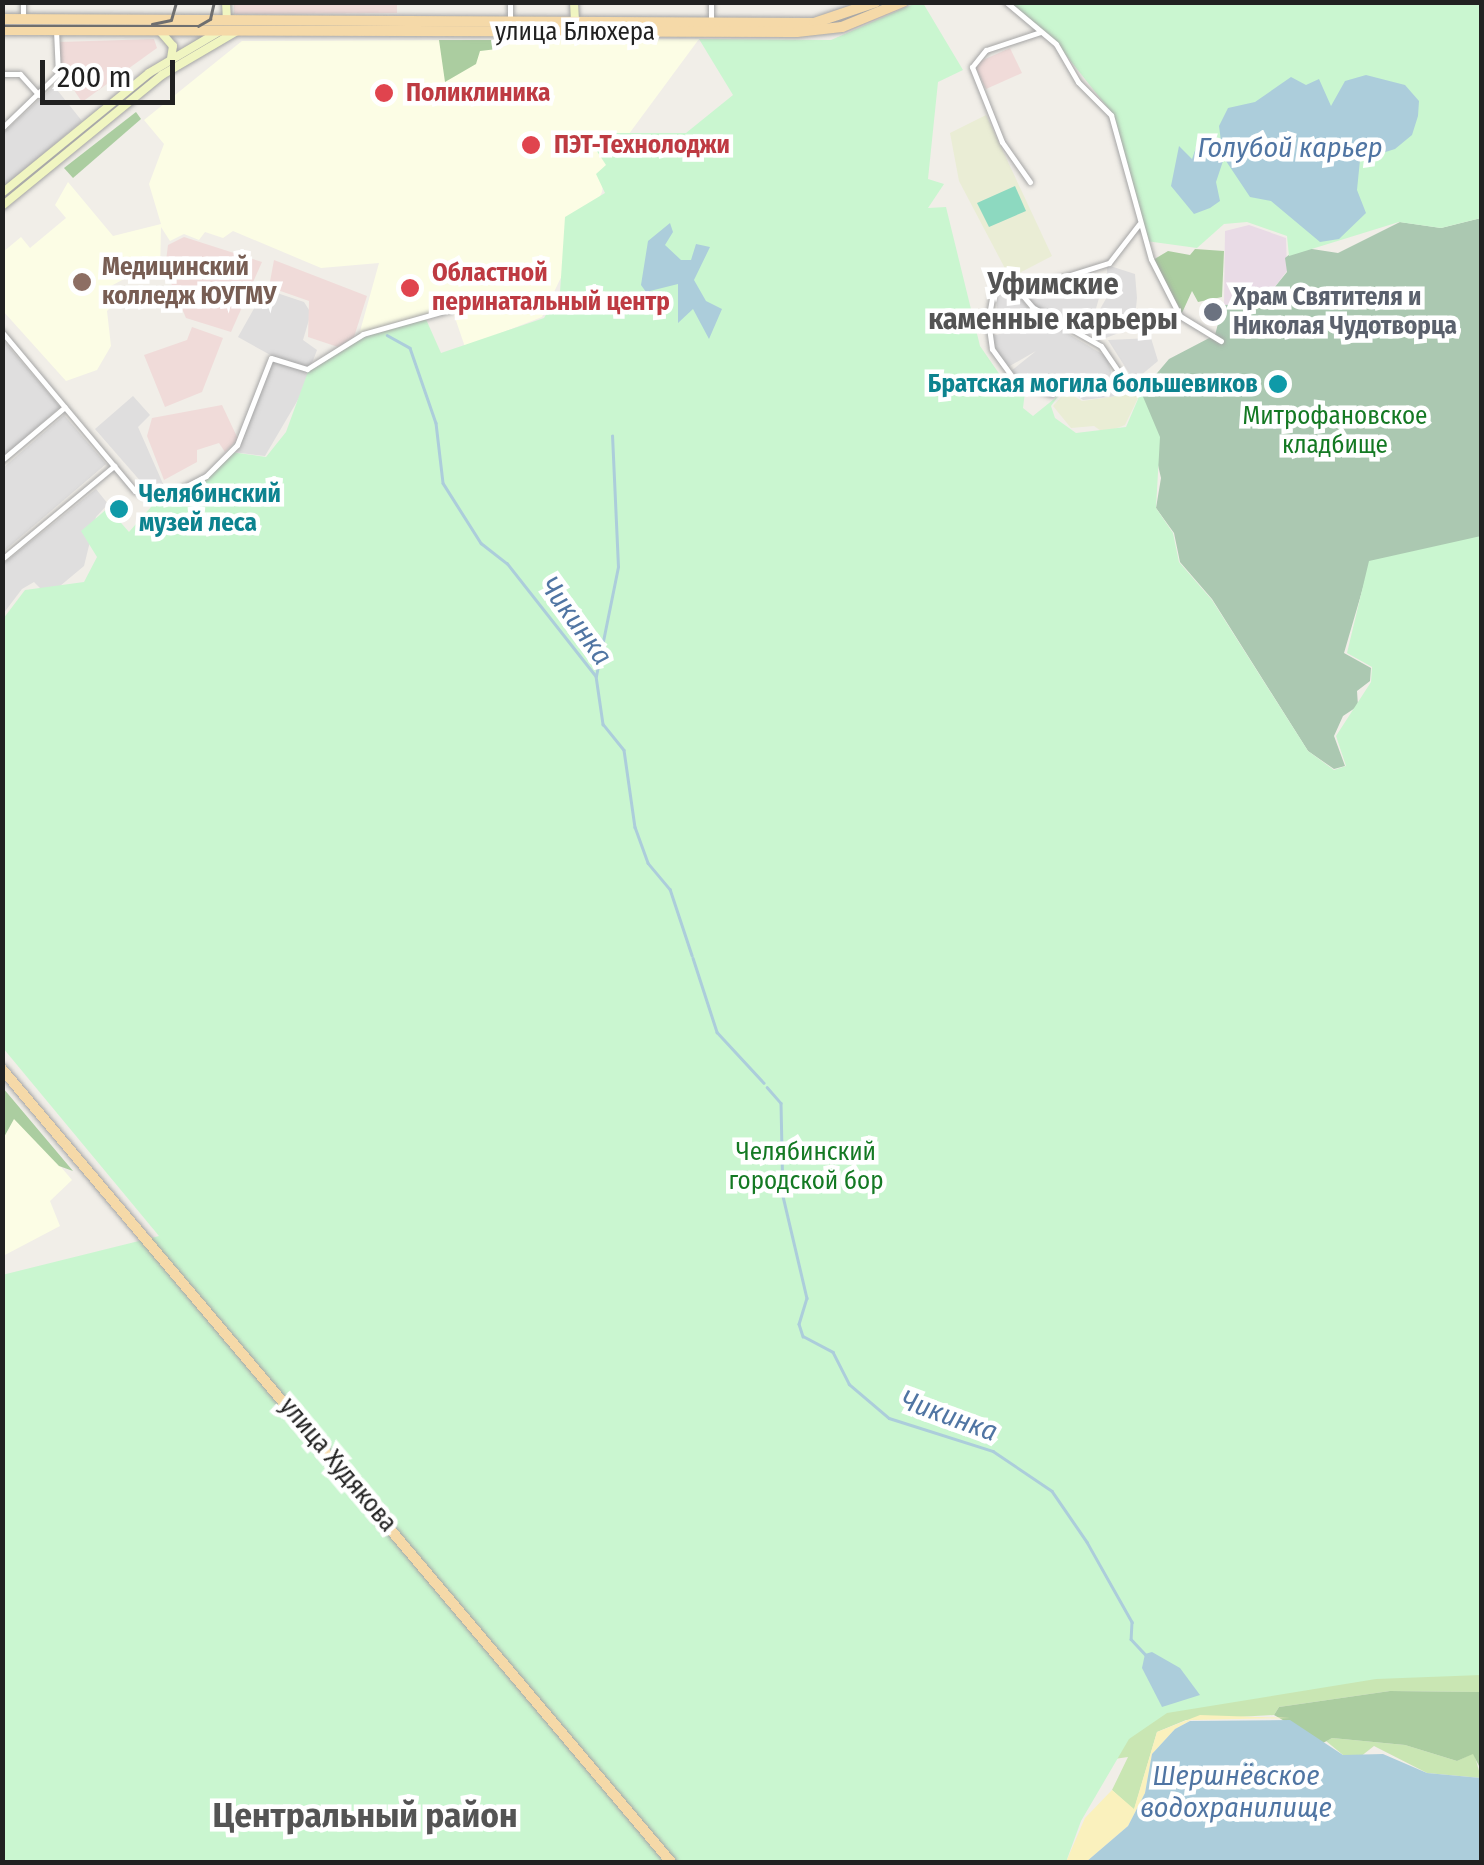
<!DOCTYPE html>
<meta charset="utf-8">
<style>
body{margin:0}
#map{position:relative;width:1484px;height:1865px;overflow:hidden;background:#f1eee8;font-family:"Fira Sans Condensed",sans-serif}
div>[style]{position:absolute}
.residential>*{inset:0;background:#dfdede}
.commercial>*{inset:0;background:#f0dbd9}
.industrial>*{inset:0;background:#e9dbe6}
.education>*{inset:0;background:#fcfde5}
.farmland>*{inset:0;background:#eaedd5}
.grass>*{inset:0;background:#c9e6b3}
.forest>*{inset:0;background:#abcda0}
.sand>*{inset:0;background:#faf1bd}
.cemetery>*{inset:0;background:#abc8b1}
.park>*{inset:0;background:#caf6d0}
.pitch>*{inset:0;background:#8dd9c0}
.water>*{inset:0;background:#accddb}
.stream>*{height:2.5px;margin:-1.25px;padding:0 1.25px;transform-origin:1.25px;border-radius:1.25px;background:#accddb}
.roads{filter:drop-shadow(0 0 2px #a5a5a5) drop-shadow(0 0 2px #a5a5a5)}
.street>*{height:5px;margin:-2.5px;padding:0 2.5px;transform-origin:2.5px;border-radius:2.5px;background:#fff}
.secondary>*{height:8px;margin:-4px;padding:0 4px;transform-origin:4px;border-radius:4px;background:#f0f5c1}
.primary>*{height:10px;margin:-5px;padding:0 5px;transform-origin:5px;border-radius:5px;background:#f5d9a8}
.tram>*{height:2.5px;margin:-1.25px;padding:0 1.25px;transform-origin:1.25px;border-radius:1.25px;background:#6f6f6f}
.dots>*{width:28px;height:28px;translate:-50% -50%;box-sizing:border-box;border:5px solid #fff;border-radius:50%}
span{translate:-50% -50%;white-space:nowrap;text-align:center;line-height:1.15;-webkit-text-stroke:9px #fff;paint-order:stroke}
.street-label{font-size:25px;color:#212121}
.health-label{font-size:25px;color:#be3a42;font-weight:700}
.left{translate:0 -50%;text-align:left}
.education-label{font-size:25px;color:#785e54;font-weight:700}
.worship-label{font-size:25px;color:#5b616d;font-weight:700}
.culture-label{font-size:25px;color:#0d838f;font-weight:700}
.right{translate:-100% -50%;text-align:right}
.park-label{font-size:25px;color:#147923}
.water-label{font-size:28px;color:#5075a3;font-style:italic}
.quarter-label{font-size:30px;color:#545454;font-weight:700}
.district-label{font-size:35px;color:#545454;font-weight:700}
.frame{position:absolute;inset:0;border:5px solid #212121;pointer-events:none}
.scale{position:absolute;left:40px;top:60px;width:135px;height:45px;box-sizing:border-box;border:5px solid #212121;border-top:0;padding-left:12px;font-size:30px;line-height:35px;white-space:nowrap;color:#212121;-webkit-text-stroke:8px #fff;paint-order:stroke}
</style>
<div id="map">
<div class="residential">
<div style="clip-path:polygon(54px 86px,82px 121px,3px 188px,3px 133px)"></div>
<div style="clip-path:polygon(1107px 265px,1135px 274px,1137px 298px,1134px 327px,1098px 341px,1093px 332px,1090px 336px,1035px 308px,1019px 289px,1091px 270px,1099px 298px,1092px 323px,1107px 297px)"></div>
<div style="clip-path:polygon(1010px 286px,1032px 312px,1107px 357px,1118px 396px,1083px 400px,1069px 389px,1031px 386px,1011px 371px,1036px 351px,1008px 367px,998px 355px,992px 336px,1025px 327px,997px 312px,996px 293px)"></div>
<div style="clip-path:polygon(265px 289px,304px 302px,311px 313px,303px 340px,317px 350px,299px 398px,265px 456px,233px 452px,274px 357px,238px 337px)"></div>
<div style="clip-path:polygon(1151px 338px,1158px 361px,1134px 381px,1108px 340px)"></div>
<div style="clip-path:polygon(2px 339px,60px 407px,3px 457px,2px 457px)"></div>
<div style="clip-path:polygon(133px 396px,150px 415px,138px 427px,164px 486px,149px 491px,95px 429px)"></div>
<div style="clip-path:polygon(64px 415px,106px 464px,3px 552px,3px 468px)"></div>
<div style="clip-path:polygon(96px 489px,108px 504px,96px 517px,84px 566px,48px 596px,34px 582px,22px 589px,3px 614px,3px 564px)"></div>
</div>
<div class="commercial">
<div style="clip-path:polygon(234px 3px,397px 3px,397px 13px,234px 14px)"></div>
<div style="clip-path:polygon(154px 39px,157px 48px,82px 102px,61px 71px,59px 42px)"></div>
<div style="clip-path:polygon(1010px 48px,1022px 73px,986px 89px,974px 64px)"></div>
<div style="clip-path:polygon(184px 237px,262px 262px,231px 332px,186px 318px,165px 269px,168px 245px)"></div>
<div style="clip-path:polygon(274px 260px,367px 296px,354px 337px,338px 347px,308px 337px,309px 301px,269px 287px)"></div>
<div style="clip-path:polygon(192px 327px,223px 338px,202px 392px,165px 407px,144px 355px,187px 340px)"></div>
<div style="clip-path:polygon(222px 405px,238px 439px,225px 452px,219px 443px,197px 450px,197px 462px,164px 480px,147px 436px,152px 418px)"></div>
</div>
<div class="industrial">
<div style="clip-path:polygon(1249px 225px,1286px 238px,1287px 271px,1260px 306px,1224px 307px,1225px 231px)"></div>
</div>
<div class="education">
<div style="clip-path:polygon(699px 39px,606px 165px,602px 192px,542px 317px,465px 347px,451px 306px,359px 335px,379px 263px,321px 268px,233px 231px,223px 238px,205px 232px,199px 240px,184px 234px,170px 241px,161px 227px,160px 274px,143px 269px,109px 287px,115px 303px,107px 311px,111px 346px,97px 370px,66px 381px,3px 311px,3px 252px,21px 237px,30px 248px,66px 218px,55px 205px,68px 182px,113px 236px,161px 224px,149px 184px,164px 144px,144px 120px,242px 41px)"></div>
<div style="clip-path:polygon(2px 1097px,72px 1180px,50px 1201px,60px 1226px,3px 1256px)"></div>
</div>
<div class="farmland">
<div style="clip-path:polygon(986px 115px,1052px 256px,1010px 278px,959px 181px,950px 133px)"></div>
<div style="clip-path:polygon(1129px 382px,1139px 396px,1125px 425px,1104px 433px,1094px 426px,1071px 428px,1053px 406px,1066px 391px,1082px 401px,1117px 396px)"></div>
</div>
<div class="grass">
<div style="clip-path:polygon(1481px 1669px,1481px 1692px,1390px 1691px,1279px 1707px,1274px 1715px,1186px 1720px,1157px 1732px,1134px 1810px,1112px 1790px,1128px 1757px,757px 1811px,1130px 1718px,1395px 1670px)"></div>
<div style="clip-path:polygon(1332px 1738px,1405px 1745px,1457px 1761px,1474px 1753px,1481px 1778px,1427px 1773px,1374px 1746px,1360px 1757px,1343px 1755px,1326px 1741px)"></div>
</div>
<div class="forest">
<div style="clip-path:polygon(439px 40px,497px 40px,497px 49px,480px 51px,476px 64px,445px 82px)"></div>
<div style="clip-path:polygon(136px 112px,141px 119px,73px 178px,64px 168px)"></div>
<div style="clip-path:polygon(1195px 249px,1224px 251px,1222px 297px,1198px 302px,1192px 291px,1182px 313px,1153px 260px,1168px 251px,1190px 255px)"></div>
<div style="clip-path:polygon(3px 1088px,73px 1171px,59px 1166px,14px 1119px,3px 1139px)"></div>
<div style="clip-path:polygon(1390px 1691px,1481px 1692px,1481px 1770px,1473px 1754px,1457px 1761px,1405px 1745px,1332px 1738px,1323px 1743px,1274px 1715px,1279px 1707px)"></div>
</div>
<div class="sand">
<div style="clip-path:polygon(1200px 1715px,1290px 1718px,1191px 1720px,1175px 1729px,1152px 1754px,1145px 1793px,1128px 1826px,1086px 1862px,1066px 1862px,1085px 1818px,1112px 1790px,1134px 1809px,1157px 1732px)"></div>
</div>
<div class="cemetery">
<div style="clip-path:polygon(1481px 218px,1481px 544px,1367px 574px,1344px 653px,1371px 668px,1370px 681px,1357px 691px,1358px 706px,1343px 716px,1334px 736px,1345px 766px,1334px 769px,1308px 751px,1212px 599px,1180px 562px,1174px 533px,1156px 508px,1161px 478px,1141px 392px,1169px 359px,1215px 335px,1223px 305px,1261px 304px,1287px 272px,1285px 258px,1299px 247px,1338px 253px,1400px 222px,1441px 228px)"></div>
</div>
<div class="park">
<div style="clip-path:polygon(916px 3px,923px 3px,963px 70px,938px 82px,928px 179px,944px 184px,928px 208px,946px 207px,980px 346px,1007px 385px,1025px 392px,1023px 408px,1033px 416px,1059px 395px,1051px 406px,1055px 418px,1076px 433px,1126px 427px,1141px 392px,1160px 437px,1156px 508px,1173px 533px,1179px 562px,1212px 600px,1308px 751px,1334px 770px,1346px 766px,1336px 736px,1371px 682px,1372px 667px,1347px 653px,1369px 561px,1481px 536px,1481px 1675px,1376px 1679px,1167px 1713px,1129px 1739px,1081px 1821px,1066px 1862px,3px 1862px,2px 1275px,159px 1236px,3px 1048px,3px 619px,25px 590px,84px 582px,97px 557px,81px 531px,108px 508px,129px 532px,158px 499px,204px 480px,231px 452px,266px 457px,286px 432px,309px 369px,365px 336px,425px 317px,441px 353px,544px 318px,560px 292px,565px 217px,605px 193px,596px 174px,606px 165px,585px 133px,686px 133px,733px 95px,699px 39px,831px 40px)"></div>
<div style="clip-path:polygon(1004px 3px,1481px 3px,1481px 218px,1441px 228px,1399px 222px,1289px 256px,1287px 236px,1247px 222px,1224px 224px,1197px 248px,1146px 241px,1112px 113px,1057px 44px)"></div>
</div>
<div class="pitch">
<div style="clip-path:polygon(1015px 186px,1026px 211px,989px 227px,977px 203px)"></div>
</div>
<div class="water">
<div style="clip-path:polygon(1366px 75px,1405px 85px,1419px 101px,1418px 116px,1412px 135px,1395px 149px,1360px 160px,1357px 190px,1366px 213px,1339px 239px,1320px 242px,1271px 201px,1250px 197px,1224px 158px,1216px 182px,1220px 201px,1210px 208px,1194px 214px,1171px 186px,1179px 146px,1192px 159px,1198px 142px,1211px 138px,1213px 151px,1222px 149px,1219px 126px,1228px 108px,1255px 102px,1291px 77px,1306px 85px,1319px 79px,1331px 106px,1345px 81px)"></div>
<div style="clip-path:polygon(670px 223px,673px 232px,665px 245px,681px 260px,691px 260px,696px 244px,710px 247px,694px 280px,706px 301px,722px 309px,709px 339px,693px 309px,678px 323px,678px 284px,646px 292px,641px 285px,648px 241px)"></div>
<div style="clip-path:polygon(1152px 1652px,1180px 1668px,1200px 1695px,1162px 1707px,1142px 1668px,1145px 1654px)"></div>
<div style="clip-path:polygon(1290px 1720px,1343px 1755px,1383px 1754px,1427px 1773px,1481px 1778px,1481px 1862px,1086px 1862px,1128px 1826px,1145px 1793px,1152px 1754px,1175px 1729px,1190px 1721px)"></div>
</div>
<div class="stream">
<div style="left:387px;top:335px;width:26px;rotate:29deg"></div>
<div style="left:410px;top:348px;width:79px;rotate:70.9deg"></div>
<div style="left:436px;top:423px;width:60px;rotate:83.3deg"></div>
<div style="left:443px;top:483px;width:71px;rotate:57.7deg"></div>
<div style="left:481px;top:543px;width:33px;rotate:38deg"></div>
<div style="left:507px;top:563px;width:144px;rotate:51.8deg"></div>
<div style="left:596px;top:676px;width:49px;rotate:81.7deg"></div>
<div style="left:603px;top:724px;width:33px;rotate:51deg"></div>
<div style="left:624px;top:750px;width:78px;rotate:81.9deg"></div>
<div style="left:635px;top:827px;width:38px;rotate:70deg"></div>
<div style="left:648px;top:863px;width:34px;rotate:50deg"></div>
<div style="left:670px;top:889px;width:70px;rotate:71.6deg"></div>
<div style="left:596px;top:676px;width:111px;rotate:-78.6deg"></div>
<div style="left:618px;top:567px;width:131px;rotate:-92.6deg"></div>
<div style="left:693px;top:958px;width:78px;rotate:72deg"></div>
<div style="left:717px;top:1032px;width:69px;rotate:47.3deg"></div>
<div style="left:767px;top:1087px;width:21px;rotate:49deg"></div>
<div style="left:781px;top:1103px;width:93px;rotate:88.8deg"></div>
<div style="left:783px;top:1196px;width:105px;rotate:76.8deg"></div>
<div style="left:807px;top:1298px;width:27px;rotate:107deg"></div>
<div style="left:799px;top:1324px;width:13px;rotate:72deg"></div>
<div style="left:803px;top:1336px;width:34px;rotate:28deg"></div>
<div style="left:833px;top:1352px;width:36px;rotate:63deg"></div>
<div style="left:849px;top:1384px;width:52px;rotate:40.4deg"></div>
<div style="left:889px;top:1418px;width:109px;rotate:17.6deg"></div>
<div style="left:993px;top:1451px;width:71px;rotate:34.1deg"></div>
<div style="left:1052px;top:1491px;width:62px;rotate:55.5deg"></div>
<div style="left:1087px;top:1542px;width:92px;rotate:60.6deg"></div>
<div style="left:1132px;top:1622px;width:17px;rotate:93deg"></div>
<div style="left:1131px;top:1639px;width:23px;rotate:47deg"></div>
</div>
<div class="roads">
<div class="street">
<div style="left:23px;top:2px;width:17px;rotate:90deg"></div>
<div style="left:510px;top:2px;width:18px;rotate:90deg"></div>
<div style="left:711px;top:2px;width:17px;rotate:90deg"></div>
<div style="left:1006px;top:2px;width:65px;rotate:40deg"></div>
<div style="left:1056px;top:44px;width:44px;rotate:59.9deg"></div>
<div style="left:1078px;top:82px;width:47px;rotate:45deg"></div>
<div style="left:1111px;top:115px;width:149px;rotate:74.5deg"></div>
<div style="left:1151px;top:259px;width:64px;rotate:63deg"></div>
<div style="left:1180px;top:316px;width:48px;rotate:31.4deg"></div>
<div style="left:2px;top:74px;width:18px"></div>
<div style="left:20px;top:74px;width:28px;rotate:48deg"></div>
<div style="left:2px;top:128px;width:78px;rotate:-44deg"></div>
<div style="left:58px;top:74px;width:44px;rotate:-92.6deg"></div>
<div style="left:1030px;top:182px;width:49px;rotate:-125deg"></div>
<div style="left:1002px;top:142px;width:81px;rotate:-111.8deg"></div>
<div style="left:972px;top:67px;width:22px;rotate:-51deg"></div>
<div style="left:986px;top:50px;width:57px;rotate:-18.4deg"></div>
<div style="left:1013px;top:284px;width:30px;rotate:50deg"></div>
<div style="left:1032px;top:307px;width:79px;rotate:29.5deg"></div>
<div style="left:1101px;top:346px;width:50px;rotate:55.7deg"></div>
<div style="left:2px;top:332px;width:207px;rotate:50.1deg"></div>
<div style="left:135px;top:491px;width:31px;rotate:11deg"></div>
<div style="left:165px;top:497px;width:46px;rotate:-27.1deg"></div>
<div style="left:206px;top:476px;width:44px;rotate:-45deg"></div>
<div style="left:237px;top:445px;width:93px;rotate:-68.7deg"></div>
<div style="left:271px;top:358px;width:38px;rotate:17deg"></div>
<div style="left:307px;top:369px;width:66px;rotate:-32deg"></div>
<div style="left:363px;top:334px;width:92px;rotate:-15.7deg"></div>
<div style="left:1053px;top:394px;width:39px;rotate:-162deg"></div>
<div style="left:1016px;top:382px;width:41px;rotate:-126deg"></div>
<div style="left:992px;top:349px;width:28px;rotate:-98deg"></div>
<div style="left:988px;top:321px;width:35px;rotate:-80deg"></div>
<div style="left:994px;top:287px;width:51px;rotate:-4.5deg"></div>
<div style="left:1045px;top:283px;width:67px;rotate:-17.4deg"></div>
<div style="left:1109px;top:263px;width:49px;rotate:-52.4deg"></div>
<div style="left:2px;top:460px;width:82px;rotate:-40.1deg"></div>
<div style="left:2px;top:559px;width:146px;rotate:-39.7deg"></div>
</div>
<div class="secondary">
<div style="left:226px;top:2px;width:18px;rotate:87deg"></div>
<div style="left:574px;top:2px;width:21px;rotate:87deg"></div>
<div style="left:159px;top:30px;width:21px;rotate:49deg"></div>
<div style="left:173px;top:46px;width:13px;rotate:99deg"></div>
<div style="left:2px;top:193px;width:190px;rotate:-39.2deg"></div>
<div style="left:149px;top:73px;width:82px;rotate:-30.6deg"></div>
<div style="left:2px;top:206px;width:207px;rotate:-39.3deg"></div>
<div style="left:162px;top:75px;width:87px;rotate:-30.4deg"></div>
</div>
<div class="primary">
<div style="left:2px;top:19px;width:812px;rotate:0.28deg"></div>
<div style="left:814px;top:23px;width:65px;rotate:-18.7deg"></div>
<div style="left:2px;top:30px;width:795px;rotate:0.14deg"></div>
<div style="left:797px;top:32px;width:45px;rotate:-6.3deg"></div>
<div style="left:842px;top:27px;width:66px;rotate:-22.3deg"></div>
<div style="left:2px;top:1069px;width:1038px;rotate:49.85deg"></div>
</div>
</div>
<div class="tram">
<div style="left:152px;top:24px;width:19px;rotate:-12deg"></div>
<div style="left:171px;top:20px;width:19px;rotate:-74deg"></div>
<div style="left:2px;top:26px;width:196px"></div>
<div style="left:198px;top:26px;width:14px;rotate:-30deg"></div>
<div style="left:210px;top:19px;width:17px;rotate:-77deg"></div>
</div>
<div class="dots">
<div style="left:384px;top:93px;background:#e0444e"></div>
<div style="left:531px;top:145px;background:#e0444e"></div>
<div style="left:82px;top:282px;background:#8d6e63"></div>
<div style="left:410px;top:288px;background:#e0444e"></div>
<div style="left:1213px;top:312px;background:#6b7280"></div>
<div style="left:1278px;top:384px;background:#0f9aa8"></div>
<div style="left:119px;top:509px;background:#0f9aa8"></div>
</div>
<div class="street-label">
<span style="left:575px;top:32px">улица Блюхера</span>
<span style="left:338px;top:1465px;rotate:50deg">улица Худякова</span>
</div>
<div class="health-label">
<span class="left" style="left:406px;top:93px">Поликлиника</span>
<span class="left" style="left:554px;top:145px">ПЭТ-Технолоджи</span>
<span class="left" style="left:432px;top:288px">Областной<br>перинатальный центр</span>
</div>
<div class="education-label">
<span class="left" style="left:102px;top:282px">Медицинский<br>колледж ЮУГМУ</span>
</div>
<div class="worship-label">
<span class="left" style="left:1233px;top:312px">Храм Святителя и<br>Николая Чудотворца</span>
</div>
<div class="culture-label">
<span class="right" style="left:1258px;top:384px">Братская могила большевиков</span>
<span class="left" style="left:139px;top:509px">Челябинский<br>музей леса</span>
</div>
<div class="park-label">
<span style="left:1335px;top:431px">Митрофановское<br>кладбище</span>
<span style="left:806px;top:1167px">Челябинский<br>городской бор</span>
</div>
<div class="water-label">
<span style="left:1290px;top:148px">Голубой карьер</span>
<span style="left:576px;top:621px;rotate:54deg">Чикинка</span>
<span style="left:949px;top:1416px;rotate:20deg">Чикинка</span>
<span style="left:1236px;top:1792px">Шершнёвское<br>водохранилище</span>
</div>
<div class="quarter-label">
<span style="left:1053px;top:301px">Уфимские<br>каменные карьеры</span>
</div>
<div class="district-label">
<span style="left:365px;top:1815px">Центральный район</span>
</div>
<div class="frame"></div>
<div class="scale">200 m</div>
</div>
